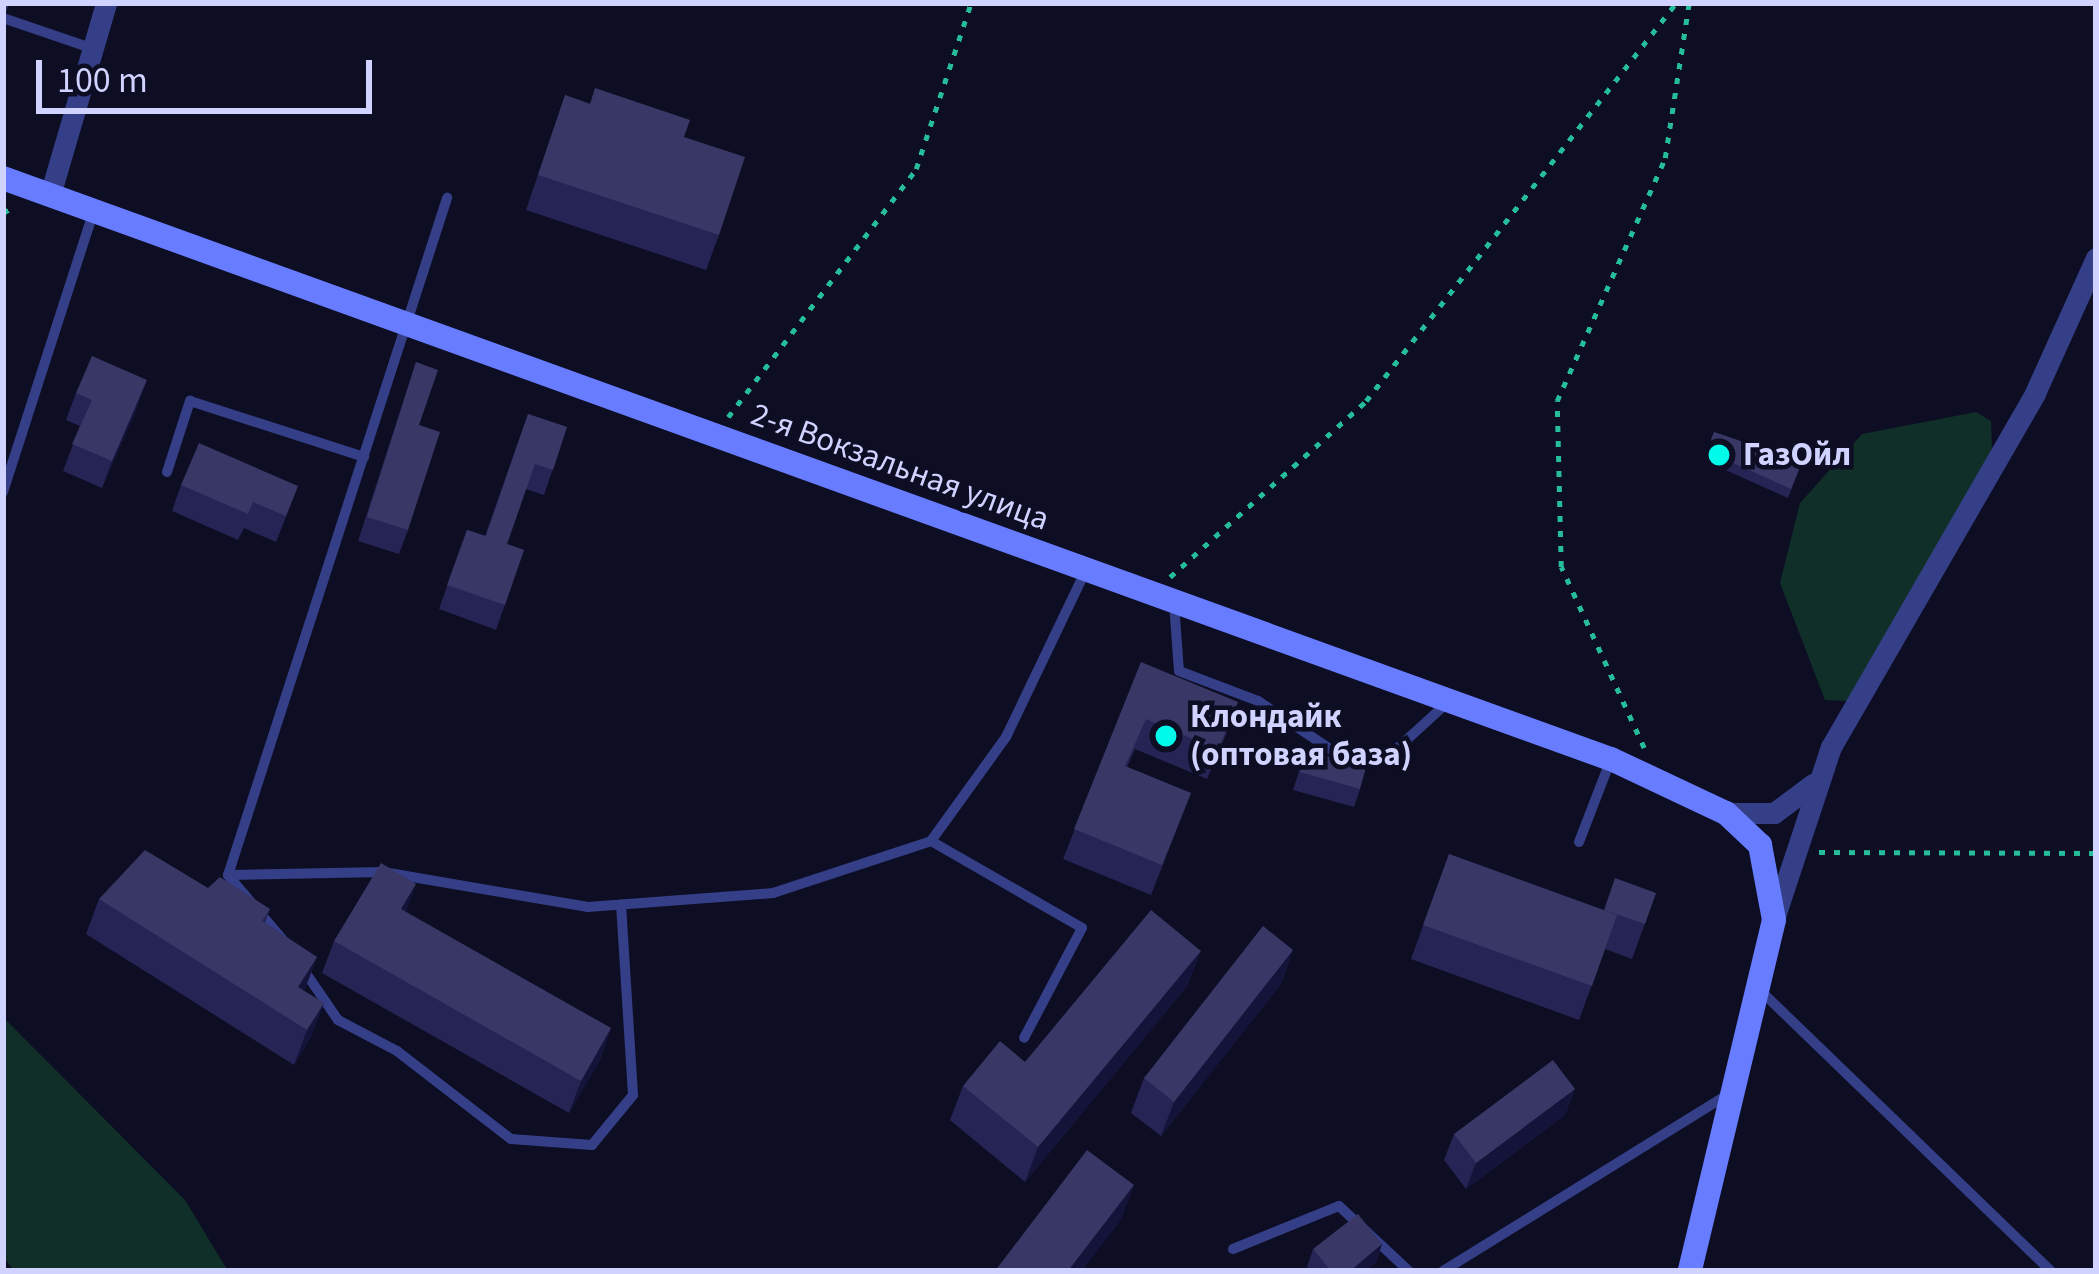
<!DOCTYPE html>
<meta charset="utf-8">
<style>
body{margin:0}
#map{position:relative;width:2099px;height:1274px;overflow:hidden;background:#0d0d24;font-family:"Source Sans 3",sans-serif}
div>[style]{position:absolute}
.green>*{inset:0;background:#0f2f28}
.path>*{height:4.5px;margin-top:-2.25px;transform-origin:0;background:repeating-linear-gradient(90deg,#26bd9b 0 6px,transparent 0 15px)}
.lane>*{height:10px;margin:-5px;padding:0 5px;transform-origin:5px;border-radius:5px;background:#343f87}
.street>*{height:21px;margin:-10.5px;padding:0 10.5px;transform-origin:10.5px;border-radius:10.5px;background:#343f87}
.secondary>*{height:24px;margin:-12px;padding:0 12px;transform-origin:12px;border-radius:12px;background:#677cff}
.wall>*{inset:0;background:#262454}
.shaded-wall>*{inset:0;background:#141339}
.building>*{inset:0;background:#383766}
.dots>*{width:33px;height:33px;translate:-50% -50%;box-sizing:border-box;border:6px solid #0d0d24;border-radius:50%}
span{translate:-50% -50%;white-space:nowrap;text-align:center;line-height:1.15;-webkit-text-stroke:9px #0d0d24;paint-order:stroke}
.poi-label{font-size:33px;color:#d0d2ff;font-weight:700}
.left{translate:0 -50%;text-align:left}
.street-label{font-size:33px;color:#d0d2ff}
.frame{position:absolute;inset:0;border:6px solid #d0d2ff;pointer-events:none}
.scale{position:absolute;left:36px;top:60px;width:336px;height:54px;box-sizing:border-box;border:6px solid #d0d2ff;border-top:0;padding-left:15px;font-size:36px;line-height:42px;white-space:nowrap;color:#d0d2ff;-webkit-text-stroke:9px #0d0d24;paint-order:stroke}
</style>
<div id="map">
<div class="green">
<div style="clip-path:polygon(1976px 412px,1991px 421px,1992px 450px,1847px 701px,1825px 700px,1780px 583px,1800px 503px,1862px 434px)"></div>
<div style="clip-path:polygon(3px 1017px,185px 1200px,228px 1271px,14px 1271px,3px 1256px)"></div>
</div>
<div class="path">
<div style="left:3px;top:213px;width:12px;rotate:-31deg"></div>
<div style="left:728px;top:417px;width:311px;rotate:-52.8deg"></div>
<div style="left:916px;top:169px;width:175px;rotate:-71.7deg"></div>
<div style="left:1170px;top:577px;width:263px;rotate:-41.9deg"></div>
<div style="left:1366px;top:401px;width:504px;rotate:-52.09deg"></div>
<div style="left:1644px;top:748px;width:199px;rotate:-114.6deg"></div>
<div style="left:1561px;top:567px;width:166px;rotate:-91.4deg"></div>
<div style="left:1557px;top:401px;width:266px;rotate:-66deg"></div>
<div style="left:1665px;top:158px;width:157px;rotate:-81.2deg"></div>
<div style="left:1819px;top:852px;width:277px;rotate:0.2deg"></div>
</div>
<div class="lane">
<div style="left:3px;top:18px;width:96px;rotate:18.8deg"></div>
<div style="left:167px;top:472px;width:75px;rotate:-72.1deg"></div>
<div style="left:190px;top:401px;width:183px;rotate:17.8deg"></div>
<div style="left:3px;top:492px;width:292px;rotate:-72.1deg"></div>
<div style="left:1174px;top:603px;width:68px;rotate:85.8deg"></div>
<div style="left:1179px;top:671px;width:85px;rotate:20.8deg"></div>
<div style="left:1258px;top:701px;width:87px;rotate:33.7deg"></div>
<div style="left:1330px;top:749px;width:60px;rotate:5.7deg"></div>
<div style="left:1390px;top:755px;width:77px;rotate:-42.4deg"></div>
<div style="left:931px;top:841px;width:174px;rotate:29.9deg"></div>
<div style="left:1082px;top:928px;width:124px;rotate:117.8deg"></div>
<div style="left:1579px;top:842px;width:89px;rotate:-68.9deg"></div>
<div style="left:228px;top:875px;width:155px;rotate:-1.1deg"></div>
<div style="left:383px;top:872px;width:208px;rotate:9.7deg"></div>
<div style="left:588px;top:907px;width:186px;rotate:-4.3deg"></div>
<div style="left:773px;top:893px;width:166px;rotate:-18.2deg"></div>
<div style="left:931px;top:841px;width:128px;rotate:-54.2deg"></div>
<div style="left:1006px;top:737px;width:185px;rotate:-64.4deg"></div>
<div style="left:228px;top:875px;width:93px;rotate:49.8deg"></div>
<div style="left:228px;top:875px;width:712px;rotate:-72.07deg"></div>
<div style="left:301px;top:966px;width:65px;rotate:55.6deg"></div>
<div style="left:338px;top:1020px;width:67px;rotate:27.7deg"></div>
<div style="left:397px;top:1051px;width:144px;rotate:37.7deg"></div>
<div style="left:511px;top:1139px;width:81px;rotate:4.2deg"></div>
<div style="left:592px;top:1145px;width:65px;rotate:-50.6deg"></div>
<div style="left:633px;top:1095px;width:191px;rotate:-93.6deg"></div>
<div style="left:1764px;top:994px;width:399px;rotate:44deg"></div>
<div style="left:1233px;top:1249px;width:114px;rotate:-22.1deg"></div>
<div style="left:1339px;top:1206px;width:96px;rotate:42.9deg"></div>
<div style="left:1443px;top:1271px;width:336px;rotate:-31.8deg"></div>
</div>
<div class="street">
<div style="left:50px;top:195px;width:200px;rotate:-73.7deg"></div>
<div style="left:1726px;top:813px;width:48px"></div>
<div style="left:1774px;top:813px;width:49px;rotate:-36.6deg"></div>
<div style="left:1774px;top:919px;width:181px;rotate:-71.7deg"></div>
<div style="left:1831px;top:747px;width:409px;rotate:-60deg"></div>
<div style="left:2035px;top:393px;width:148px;rotate:-65.7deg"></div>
</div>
<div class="secondary">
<div style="left:3px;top:178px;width:1710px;rotate:19.87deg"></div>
<div style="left:1611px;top:759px;width:127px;rotate:25.2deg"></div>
<div style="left:1726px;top:813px;width:47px;rotate:43.3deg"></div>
<div style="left:1760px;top:845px;width:76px;rotate:79.4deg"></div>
<div style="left:1774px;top:920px;width:361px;rotate:103.5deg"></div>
</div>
<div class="wall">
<div style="clip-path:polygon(565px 95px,684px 137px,719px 235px,706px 270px,526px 210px)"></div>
<div style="clip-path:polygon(416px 362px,408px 530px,399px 554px,358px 541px)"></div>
<div style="clip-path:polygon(76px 393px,138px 406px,102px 488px,63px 471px,80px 426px,66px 420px)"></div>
<div style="clip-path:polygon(528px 414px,567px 427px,544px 495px,526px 489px,507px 544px,524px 550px,496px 630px,439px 609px,467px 530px,485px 536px)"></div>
<div style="clip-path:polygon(1714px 432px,1802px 462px,1788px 498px,1703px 460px)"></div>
<div style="clip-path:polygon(181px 485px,298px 486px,276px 542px,244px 528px,238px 540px,172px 511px)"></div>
<div style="clip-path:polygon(1141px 662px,1227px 732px,1207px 779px,1135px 749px,1127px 767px,1191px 793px,1151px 895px,1063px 859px)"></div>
<div style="clip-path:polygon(1306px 750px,1360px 789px,1354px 807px,1293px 790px)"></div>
<div style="clip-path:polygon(1449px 854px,1604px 910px,1656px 893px,1632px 959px,1605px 949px,1579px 1020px,1411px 959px)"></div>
<div style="clip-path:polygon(208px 888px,270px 909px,265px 923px,317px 957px,304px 991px,324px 1003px,311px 1037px,294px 1065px,86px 934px,99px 899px)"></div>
<div style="clip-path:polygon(334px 941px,611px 1028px,600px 1060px,569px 1113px,322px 973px)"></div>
<div style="clip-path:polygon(1293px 950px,1281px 984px,1161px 1136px,1131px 1113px,1144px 1078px)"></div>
<div style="clip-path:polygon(1188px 985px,1025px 1182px,950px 1120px,963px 1086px,1025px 1062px)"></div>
<div style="clip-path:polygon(1575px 1089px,1565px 1115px,1466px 1189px,1444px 1160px,1454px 1134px)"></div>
<div style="clip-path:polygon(1382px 1244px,1376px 1262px,1365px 1271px,1310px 1271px,1307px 1267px,1313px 1249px)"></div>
</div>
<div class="shaded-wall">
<div style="clip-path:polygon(147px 380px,138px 406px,102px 488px,112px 461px)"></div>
<div style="clip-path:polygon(416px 884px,405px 916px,401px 909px)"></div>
<div style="clip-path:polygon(1293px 950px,1281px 984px,1161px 1136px,1174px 1102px)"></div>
<div style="clip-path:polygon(1201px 951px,1188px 985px,1025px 1182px,1038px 1147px)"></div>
<div style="clip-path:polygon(317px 957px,304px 992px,285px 1021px,298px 987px)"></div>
<div style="clip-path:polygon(324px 1003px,311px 1037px,294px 1065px,307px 1030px)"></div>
<div style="clip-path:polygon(611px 1028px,600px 1060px,569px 1113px,581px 1081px)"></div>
<div style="clip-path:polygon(1575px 1089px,1565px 1115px,1466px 1189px,1476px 1163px)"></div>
<div style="clip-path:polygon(1134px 1185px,1121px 1220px,1082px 1271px,1068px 1271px)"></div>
<div style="clip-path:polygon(1382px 1244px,1376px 1262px,1365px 1271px,1350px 1271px)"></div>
</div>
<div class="building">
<div style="clip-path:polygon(3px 3px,9px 3px,3px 21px)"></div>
<div style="clip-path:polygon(595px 88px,690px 120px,684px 137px,745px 157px,719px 235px,538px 175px,565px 95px,590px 104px)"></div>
<div style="clip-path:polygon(92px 356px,147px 380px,112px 461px,72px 444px,92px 400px,76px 393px)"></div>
<div style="clip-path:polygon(416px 362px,438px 370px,419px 425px,440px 432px,408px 530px,367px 517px)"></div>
<div style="clip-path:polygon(528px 414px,567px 427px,553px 470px,535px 464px,507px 544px,524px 550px,505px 605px,447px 585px,467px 530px,486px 536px)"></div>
<div style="clip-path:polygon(1714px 432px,1802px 462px,1791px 489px,1707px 451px)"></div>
<div style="clip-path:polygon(199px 443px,298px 486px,286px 516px,253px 502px,248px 514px,181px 485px)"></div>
<div style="clip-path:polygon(1141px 662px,1238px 702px,1218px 750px,1146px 719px,1125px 766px,1191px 793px,1162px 865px,1074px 829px)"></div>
<div style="clip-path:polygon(1306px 750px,1366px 767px,1360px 789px,1300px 772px)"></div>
<div style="clip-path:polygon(145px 850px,208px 888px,220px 877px,270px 909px,262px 921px,317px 957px,298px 987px,324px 1003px,307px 1030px,99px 899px)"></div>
<div style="clip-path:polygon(1449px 854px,1617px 915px,1592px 986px,1423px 925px)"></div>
<div style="clip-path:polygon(381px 863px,416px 884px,401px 909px,611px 1028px,581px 1081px,334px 941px)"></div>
<div style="clip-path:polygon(1615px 878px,1656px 893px,1645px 924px,1604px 910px)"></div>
<div style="clip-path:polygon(1151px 910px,1201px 951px,1038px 1147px,963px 1086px,1000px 1041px,1025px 1062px)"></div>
<div style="clip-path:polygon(1263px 926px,1293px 950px,1174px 1102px,1144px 1078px)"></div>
<div style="clip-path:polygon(1553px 1060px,1575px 1089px,1476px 1163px,1454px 1134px)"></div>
<div style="clip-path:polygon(1087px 1150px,1134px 1185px,1068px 1271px,995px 1271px)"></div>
<div style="clip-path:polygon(1358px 1214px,1382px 1244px,1350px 1271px,1331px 1271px,1313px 1249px)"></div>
</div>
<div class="dots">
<div style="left:1719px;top:455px;background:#00fbeb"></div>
<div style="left:1166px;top:736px;background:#00fbeb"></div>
</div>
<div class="poi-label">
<span class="left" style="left:1743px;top:455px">ГазОйл</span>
<span class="left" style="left:1190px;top:736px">Клондайк<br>(оптовая база)</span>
</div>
<div class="street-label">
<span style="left:900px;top:467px;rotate:20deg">2-я Вокзальная улица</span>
</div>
<div class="frame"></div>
<div class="scale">100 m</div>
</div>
